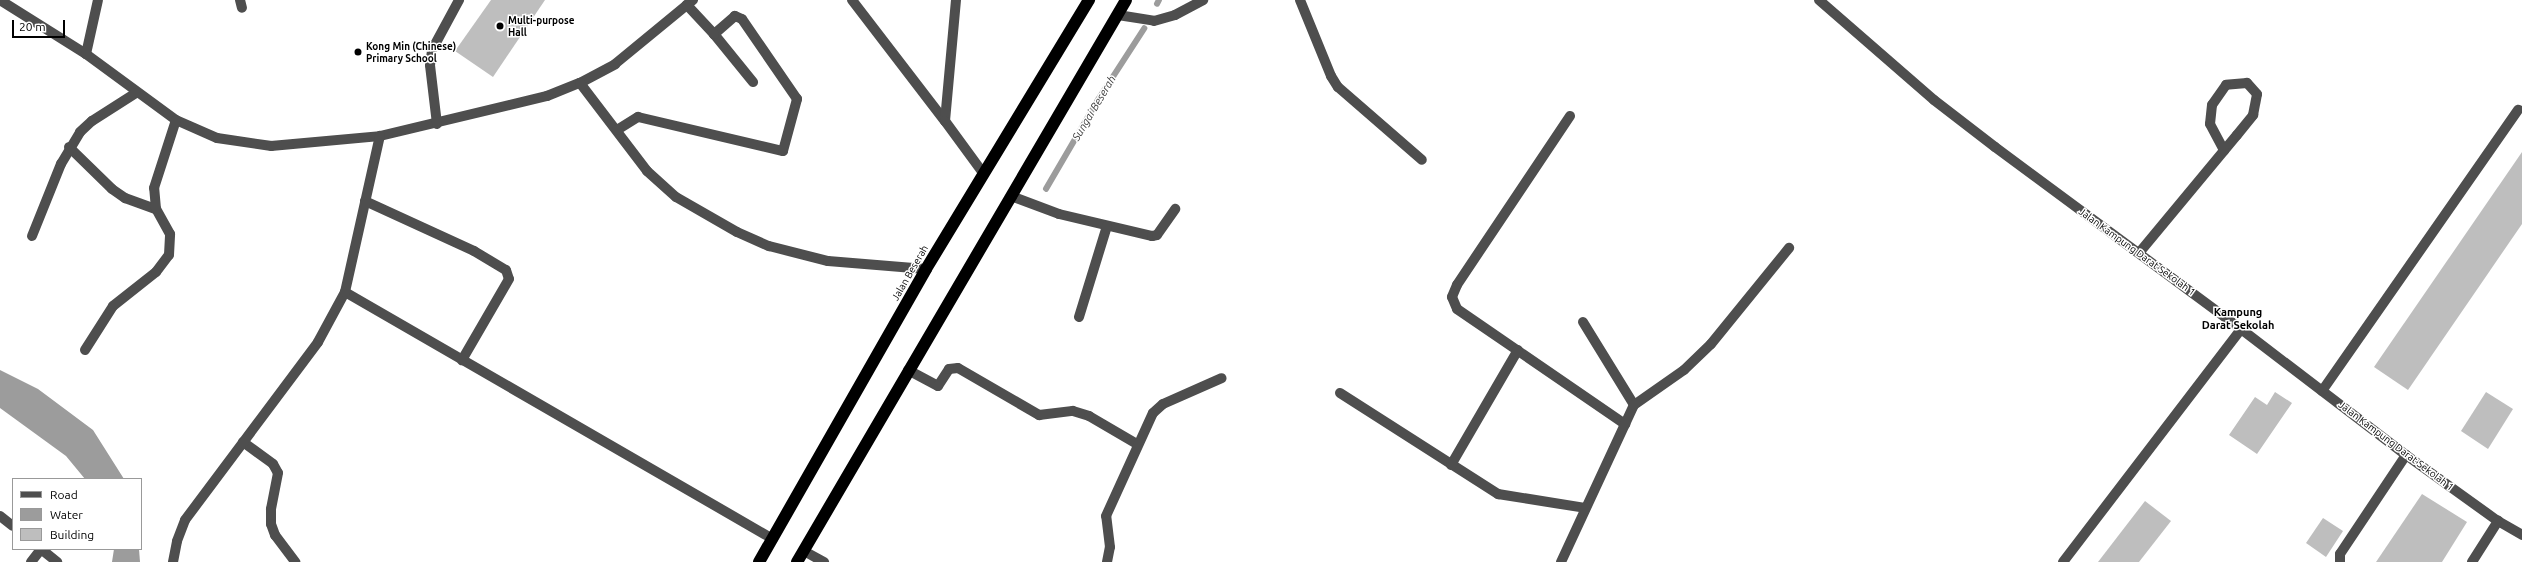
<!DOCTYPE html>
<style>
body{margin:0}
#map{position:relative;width:2522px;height:562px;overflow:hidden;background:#fff;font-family:Ubuntu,sans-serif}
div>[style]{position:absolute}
.water>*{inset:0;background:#9c9c9c}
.stream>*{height:5.5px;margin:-2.75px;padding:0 2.75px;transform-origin:2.75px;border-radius:2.75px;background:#9c9c9c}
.building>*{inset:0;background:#bebebe}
.minor>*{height:10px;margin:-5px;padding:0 5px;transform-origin:5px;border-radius:5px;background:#4e4e4e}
.highway>*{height:12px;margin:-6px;padding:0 6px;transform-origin:6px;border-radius:6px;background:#000}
.dots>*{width:11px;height:11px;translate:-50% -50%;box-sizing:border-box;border:2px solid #fff;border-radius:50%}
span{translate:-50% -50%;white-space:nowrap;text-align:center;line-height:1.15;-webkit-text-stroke:3px #fff;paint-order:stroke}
.poi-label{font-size:10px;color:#000;font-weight:700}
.left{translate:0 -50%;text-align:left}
.street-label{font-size:10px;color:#000}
.water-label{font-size:11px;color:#3d3d3d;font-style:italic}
.neighbourhood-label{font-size:11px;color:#000;font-weight:700}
.legend{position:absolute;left:12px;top:478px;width:130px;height:72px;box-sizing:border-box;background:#fff;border:1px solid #999;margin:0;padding:5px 7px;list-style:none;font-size:12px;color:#000}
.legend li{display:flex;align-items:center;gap:8px;height:20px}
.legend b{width:20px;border:1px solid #999}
.scale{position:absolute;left:12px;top:20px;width:53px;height:18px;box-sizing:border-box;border:2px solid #000;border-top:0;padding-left:5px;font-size:12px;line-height:14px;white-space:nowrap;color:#000;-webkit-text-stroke:3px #fff;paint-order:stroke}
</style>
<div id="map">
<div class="water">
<div style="clip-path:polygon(0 370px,38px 389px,93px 430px,124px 479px,85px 479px,66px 456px,0 408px)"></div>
<div style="clip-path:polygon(114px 549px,139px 549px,140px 562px,112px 562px)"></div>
</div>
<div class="stream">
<div style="left:1157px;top:4px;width:4px;rotate:-63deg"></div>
<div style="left:1046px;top:189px;width:103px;rotate:-59.7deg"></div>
<div style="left:1098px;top:100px;width:85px;rotate:-57.1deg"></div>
</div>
<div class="building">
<div style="clip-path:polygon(491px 0,545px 0,493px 77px,455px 51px)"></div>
<div style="clip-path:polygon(2522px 152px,2522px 224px,2408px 390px,2374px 367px)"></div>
<div style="clip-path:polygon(2275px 392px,2292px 403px,2257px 454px,2229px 435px,2255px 397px,2267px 405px)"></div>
<div style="clip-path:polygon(2486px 392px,2513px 409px,2488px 449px,2461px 431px)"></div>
<div style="clip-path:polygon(2422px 494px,2467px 522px,2442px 562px,2376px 562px)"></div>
<div style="clip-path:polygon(2145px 501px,2171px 521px,2139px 562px,2098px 562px)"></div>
<div style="clip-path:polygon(2323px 518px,2343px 531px,2326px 557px,2306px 543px)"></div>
</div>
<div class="minor">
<div style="left:0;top:0;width:102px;rotate:32.1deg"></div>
<div style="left:86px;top:54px;width:112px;rotate:36.3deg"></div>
<div style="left:176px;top:120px;width:45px;rotate:23.7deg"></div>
<div style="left:217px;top:138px;width:55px;rotate:8.4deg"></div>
<div style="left:271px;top:146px;width:109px;rotate:-5.2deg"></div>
<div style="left:380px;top:136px;width:172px;rotate:-13.5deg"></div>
<div style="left:547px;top:96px;width:35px;rotate:-22deg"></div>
<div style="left:580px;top:83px;width:40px;rotate:-28deg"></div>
<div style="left:615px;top:64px;width:101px;rotate:-39.4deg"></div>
<div style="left:240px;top:0;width:8px;rotate:76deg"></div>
<div style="left:852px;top:0;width:153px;rotate:52.5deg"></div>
<div style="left:956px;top:0;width:121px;rotate:95.2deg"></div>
<div style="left:945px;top:121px;width:64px;rotate:53.8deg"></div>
<div style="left:1300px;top:0;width:82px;rotate:67.8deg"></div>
<div style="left:1331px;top:76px;width:13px;rotate:58deg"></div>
<div style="left:1338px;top:87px;width:111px;rotate:41deg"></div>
<div style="left:1819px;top:0;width:152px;rotate:41deg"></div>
<div style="left:1934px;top:100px;width:77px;rotate:37.6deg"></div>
<div style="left:1995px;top:147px;width:306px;rotate:36.5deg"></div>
<div style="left:2241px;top:329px;width:208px;rotate:37.4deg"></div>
<div style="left:2406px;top:455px;width:113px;rotate:35.7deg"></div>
<div style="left:2498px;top:521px;width:28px;rotate:30deg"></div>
<div style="left:1118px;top:15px;width:36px;rotate:9deg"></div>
<div style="left:1154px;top:21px;width:22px;rotate:-16deg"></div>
<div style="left:1175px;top:15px;width:32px;rotate:-28deg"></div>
<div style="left:714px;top:34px;width:62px;rotate:50.9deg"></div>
<div style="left:86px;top:54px;width:55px;rotate:-77.5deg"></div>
<div style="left:580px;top:83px;width:111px;rotate:52.7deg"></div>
<div style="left:647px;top:171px;width:39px;rotate:42deg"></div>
<div style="left:676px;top:197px;width:70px;rotate:29.8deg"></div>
<div style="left:737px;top:232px;width:35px;rotate:24deg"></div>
<div style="left:769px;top:246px;width:61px;rotate:14.3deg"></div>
<div style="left:828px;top:261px;width:98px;rotate:4.7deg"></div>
<div style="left:1570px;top:116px;width:203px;rotate:123.8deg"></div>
<div style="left:1457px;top:285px;width:13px;rotate:113deg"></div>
<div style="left:1452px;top:297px;width:13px;rotate:67deg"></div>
<div style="left:1457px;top:309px;width:204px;rotate:34.4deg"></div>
<div style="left:437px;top:124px;width:59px;rotate:-96.8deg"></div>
<div style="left:430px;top:65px;width:15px;rotate:-82deg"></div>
<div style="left:432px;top:50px;width:57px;rotate:-61.6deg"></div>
<div style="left:617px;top:130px;width:25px;rotate:-32deg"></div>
<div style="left:638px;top:117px;width:149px;rotate:13.2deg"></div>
<div style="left:783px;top:151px;width:54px;rotate:-74.9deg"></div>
<div style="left:797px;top:99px;width:97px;rotate:-124.5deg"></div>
<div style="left:742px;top:19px;width:8px;rotate:-157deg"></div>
<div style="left:735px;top:16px;width:28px;rotate:139deg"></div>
<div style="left:714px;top:34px;width:40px;rotate:-133deg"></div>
<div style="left:69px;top:147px;width:60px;rotate:44.3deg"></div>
<div style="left:112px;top:189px;width:16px;rotate:35deg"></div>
<div style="left:125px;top:198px;width:33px;rotate:20deg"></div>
<div style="left:1011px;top:196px;width:51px;rotate:20.6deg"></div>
<div style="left:1059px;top:214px;width:96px;rotate:13.3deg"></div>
<div style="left:1152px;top:236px;width:5px;rotate:-11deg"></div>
<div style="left:1157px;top:235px;width:32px;rotate:-55deg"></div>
<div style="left:365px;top:201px;width:120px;rotate:24.6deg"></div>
<div style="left:474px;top:251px;width:37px;rotate:31deg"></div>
<div style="left:506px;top:270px;width:9px;rotate:72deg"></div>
<div style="left:509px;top:279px;width:94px;rotate:120.1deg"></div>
<div style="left:32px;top:236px;width:78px;rotate:-68.1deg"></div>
<div style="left:61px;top:164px;width:37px;rotate:-59deg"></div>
<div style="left:80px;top:132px;width:16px;rotate:-43deg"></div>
<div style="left:92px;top:121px;width:52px;rotate:-32.5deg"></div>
<div style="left:2139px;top:253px;width:153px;rotate:-50.3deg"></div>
<div style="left:2237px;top:135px;width:26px;rotate:-51deg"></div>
<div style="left:2253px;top:115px;width:21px;rotate:-79deg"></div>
<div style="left:2257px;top:94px;width:15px;rotate:-132deg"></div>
<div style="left:2247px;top:83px;width:21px;rotate:175deg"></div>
<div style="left:2226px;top:85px;width:24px;rotate:125deg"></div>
<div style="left:2212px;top:105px;width:19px;rotate:96deg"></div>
<div style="left:2210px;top:124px;width:30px;rotate:62deg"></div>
<div style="left:345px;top:292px;width:494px;rotate:30deg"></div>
<div style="left:1079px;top:317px;width:95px;rotate:-72.9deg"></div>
<div style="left:1583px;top:322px;width:97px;rotate:58.4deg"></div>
<div style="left:85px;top:350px;width:52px;rotate:-57.5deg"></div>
<div style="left:113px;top:306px;width:55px;rotate:-38.3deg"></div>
<div style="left:156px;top:272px;width:21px;rotate:-53deg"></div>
<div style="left:169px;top:255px;width:21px;rotate:-87deg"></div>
<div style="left:170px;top:234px;width:29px;rotate:-119deg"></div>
<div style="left:156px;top:209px;width:21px;rotate:-95deg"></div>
<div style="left:154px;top:188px;width:71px;rotate:-72.1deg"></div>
<div style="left:908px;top:370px;width:34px;rotate:28deg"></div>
<div style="left:938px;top:386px;width:20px;rotate:-57deg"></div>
<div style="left:949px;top:369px;width:9px;rotate:-6deg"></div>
<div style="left:958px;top:368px;width:94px;rotate:30.1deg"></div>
<div style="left:1039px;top:415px;width:34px;rotate:-7deg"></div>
<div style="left:1073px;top:411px;width:17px;rotate:17deg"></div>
<div style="left:1089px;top:416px;width:56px;rotate:30.3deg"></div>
<div style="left:2322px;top:391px;width:343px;rotate:-55.1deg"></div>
<div style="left:1340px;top:393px;width:188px;rotate:32.6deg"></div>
<div style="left:1498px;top:494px;width:88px;rotate:9.1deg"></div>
<div style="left:243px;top:442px;width:37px;rotate:36deg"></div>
<div style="left:273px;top:464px;width:10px;rotate:61deg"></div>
<div style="left:278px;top:473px;width:37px;rotate:101deg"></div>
<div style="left:271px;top:509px;width:15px;rotate:90deg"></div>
<div style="left:271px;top:524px;width:12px;rotate:70deg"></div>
<div style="left:275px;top:535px;width:34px;rotate:53deg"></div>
<div style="left:1451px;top:465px;width:133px;rotate:-59.8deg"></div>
<div style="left:0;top:516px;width:16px;rotate:38deg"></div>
<div style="left:41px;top:549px;width:21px;rotate:39deg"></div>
<div style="left:804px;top:551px;width:23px;rotate:29deg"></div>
<div style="left:31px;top:562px;width:16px;rotate:-52deg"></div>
<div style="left:173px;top:562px;width:21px;rotate:-79deg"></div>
<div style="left:177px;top:541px;width:22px;rotate:-69deg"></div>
<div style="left:185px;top:520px;width:222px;rotate:-53.2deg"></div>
<div style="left:318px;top:342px;width:57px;rotate:-61.6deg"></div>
<div style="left:345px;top:292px;width:160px;rotate:-77.4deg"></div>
<div style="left:1107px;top:562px;width:15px;rotate:-79deg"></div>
<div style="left:1110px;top:547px;width:31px;rotate:-97deg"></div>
<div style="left:1106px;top:516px;width:113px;rotate:-65.5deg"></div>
<div style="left:1153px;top:413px;width:13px;rotate:-42deg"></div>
<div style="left:1163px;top:404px;width:64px;rotate:-23.8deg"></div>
<div style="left:1561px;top:562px;width:173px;rotate:-65.1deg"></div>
<div style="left:1634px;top:405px;width:61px;rotate:-35deg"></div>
<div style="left:1684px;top:370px;width:37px;rotate:-44deg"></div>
<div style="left:1711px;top:344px;width:124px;rotate:-50.9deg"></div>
<div style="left:2063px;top:562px;width:293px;rotate:-52.6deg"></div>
<div style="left:2340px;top:562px;width:8px;rotate:-90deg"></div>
<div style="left:2340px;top:554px;width:119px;rotate:-56.3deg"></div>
<div style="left:2472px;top:562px;width:49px;rotate:-57.6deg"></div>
</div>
<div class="highway">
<div style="left:759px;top:562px;width:337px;rotate:-60.3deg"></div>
<div style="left:926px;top:269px;width:315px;rotate:-58.8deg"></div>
<div style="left:797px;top:562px;width:651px;rotate:-59.65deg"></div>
</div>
<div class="dots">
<div style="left:500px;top:26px;background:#000"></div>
<div style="left:358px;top:52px;background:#000"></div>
</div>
<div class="poi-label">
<span class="left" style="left:508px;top:26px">Multi-purpose<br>Hall</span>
<span class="left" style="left:366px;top:52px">Kong Min (Chinese)<br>Primary School</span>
</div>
<div class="street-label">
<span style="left:2137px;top:252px;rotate:36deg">Jalan Kampung Darat Sekolah 1</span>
<span style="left:910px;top:273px;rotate:-60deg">Jalan Beserah</span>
<span style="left:2396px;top:446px;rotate:37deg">Jalan Kampung Darat Sekolah 1</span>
</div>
<div class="water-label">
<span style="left:1094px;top:108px;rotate:-59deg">Sungai Beserah</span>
</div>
<div class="neighbourhood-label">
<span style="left:2238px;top:319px">Kampung<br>Darat Sekolah</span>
</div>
<ul class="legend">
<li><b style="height:5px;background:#4e4e4e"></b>Road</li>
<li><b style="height:11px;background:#9c9c9c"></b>Water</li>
<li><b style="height:11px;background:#bebebe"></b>Building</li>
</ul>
<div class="scale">20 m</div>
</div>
